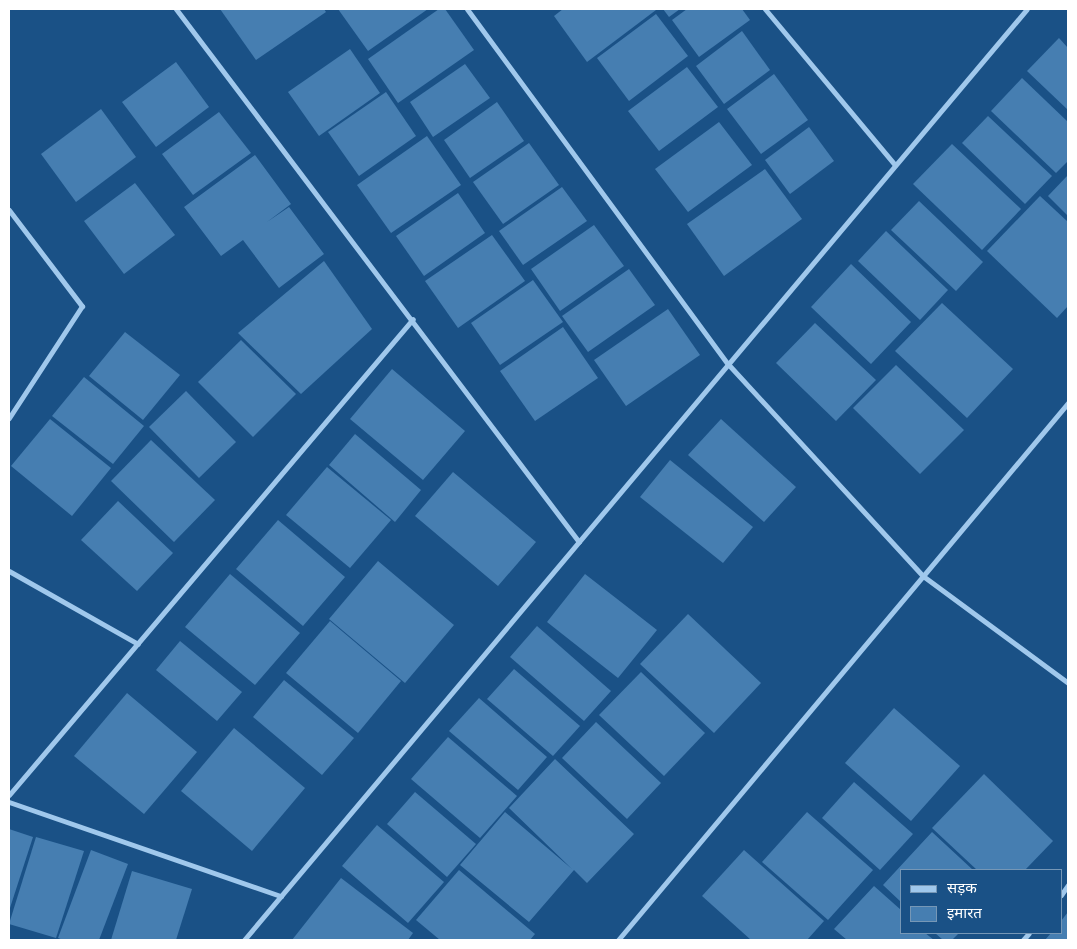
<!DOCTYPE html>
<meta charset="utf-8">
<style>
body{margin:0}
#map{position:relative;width:1077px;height:949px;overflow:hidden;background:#1a5186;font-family:"IBM Plex Sans","Noto Sans Devanagari",sans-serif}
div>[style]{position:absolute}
.building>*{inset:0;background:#467eb1}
.street>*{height:5px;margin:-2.5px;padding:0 2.5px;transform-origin:2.5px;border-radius:2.5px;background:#a0c8ec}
span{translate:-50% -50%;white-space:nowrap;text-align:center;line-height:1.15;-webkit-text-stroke:5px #1a5186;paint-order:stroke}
.frame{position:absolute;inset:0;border:10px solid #fff;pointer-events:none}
.legend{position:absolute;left:900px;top:869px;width:162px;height:65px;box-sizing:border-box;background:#1a5186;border:1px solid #7697b6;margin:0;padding:6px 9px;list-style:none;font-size:15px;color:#fff}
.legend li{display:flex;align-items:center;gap:10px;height:25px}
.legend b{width:25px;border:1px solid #7697b6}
</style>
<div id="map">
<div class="building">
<div style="clip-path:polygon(220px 9px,324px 9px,326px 12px,256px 60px)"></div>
<div style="clip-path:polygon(338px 9px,428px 9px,368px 51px)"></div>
<div style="clip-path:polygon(439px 9px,445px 9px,474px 50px,398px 103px,368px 59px)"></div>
<div style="clip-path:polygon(563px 9px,655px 9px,656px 10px,587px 62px,554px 16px)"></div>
<div style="clip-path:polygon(663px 9px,680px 9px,669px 17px)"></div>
<div style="clip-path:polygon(687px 9px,742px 9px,750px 20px,699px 57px,672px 20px)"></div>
<div style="clip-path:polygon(656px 14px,688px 56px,629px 101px,597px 58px)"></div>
<div style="clip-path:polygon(742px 31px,770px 70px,724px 104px,696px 66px)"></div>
<div style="clip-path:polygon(1059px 38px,1068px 48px,1068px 110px,1027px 71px)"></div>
<div style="clip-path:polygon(350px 49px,380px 93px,319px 136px,288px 92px)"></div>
<div style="clip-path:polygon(176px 62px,209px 107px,156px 147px,122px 102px)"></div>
<div style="clip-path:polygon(465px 64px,490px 98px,433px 137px,410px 102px)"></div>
<div style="clip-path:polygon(687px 67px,718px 107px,659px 151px,628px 111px)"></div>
<div style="clip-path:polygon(774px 74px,808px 120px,761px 154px,727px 109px)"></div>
<div style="clip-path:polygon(1022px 78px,1068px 122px,1068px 161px,1056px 173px,991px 111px)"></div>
<div style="clip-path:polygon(386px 92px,416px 136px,359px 176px,328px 132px)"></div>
<div style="clip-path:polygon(497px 102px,524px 141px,470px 178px,444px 140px)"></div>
<div style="clip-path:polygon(101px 109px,136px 157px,76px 202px,41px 154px)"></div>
<div style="clip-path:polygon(219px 112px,251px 153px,193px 195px,162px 154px)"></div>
<div style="clip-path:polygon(988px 116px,1052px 176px,1025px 204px,962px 143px)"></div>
<div style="clip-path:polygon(719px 122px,752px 165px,688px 212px,655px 169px)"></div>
<div style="clip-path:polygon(809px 127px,834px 161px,790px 194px,765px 160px)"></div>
<div style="clip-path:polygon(427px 136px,461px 185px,391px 233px,357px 185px)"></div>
<div style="clip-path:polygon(529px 143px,559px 185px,503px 224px,473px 182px)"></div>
<div style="clip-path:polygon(952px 144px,1021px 209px,982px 250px,913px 184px)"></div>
<div style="clip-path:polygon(255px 155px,291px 204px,267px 222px,289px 207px,324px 254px,279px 288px,243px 240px,221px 256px,184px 207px)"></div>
<div style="clip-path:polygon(765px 169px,802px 219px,724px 276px,687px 224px)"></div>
<div style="clip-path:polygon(1068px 175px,1068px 216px,1048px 196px)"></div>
<div style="clip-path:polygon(135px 183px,175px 235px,124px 274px,84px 221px)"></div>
<div style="clip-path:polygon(562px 187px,587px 221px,523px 265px,499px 231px)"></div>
<div style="clip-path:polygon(458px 193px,485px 233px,424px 276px,396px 236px)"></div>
<div style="clip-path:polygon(1040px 196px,1068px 222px,1068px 306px,1057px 318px,987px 251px)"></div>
<div style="clip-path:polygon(919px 201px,983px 262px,956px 291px,891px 230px)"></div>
<div style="clip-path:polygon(594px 225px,624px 266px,560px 311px,531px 269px)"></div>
<div style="clip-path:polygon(886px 231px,948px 290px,920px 320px,858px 261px)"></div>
<div style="clip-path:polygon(492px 235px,525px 281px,458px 328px,425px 281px)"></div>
<div style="clip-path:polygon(324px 261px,372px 329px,301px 394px,238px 333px)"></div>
<div style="clip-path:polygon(851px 264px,911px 322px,871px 364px,811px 307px)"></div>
<div style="clip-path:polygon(629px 269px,655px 305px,588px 352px,562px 316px)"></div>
<div style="clip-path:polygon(533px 280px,563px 322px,500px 365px,471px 323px)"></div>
<div style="clip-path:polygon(942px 303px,1013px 369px,967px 418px,895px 351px)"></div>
<div style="clip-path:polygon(668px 309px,700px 355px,626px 406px,594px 360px)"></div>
<div style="clip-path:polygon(815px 323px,876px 380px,836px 421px,776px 363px)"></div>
<div style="clip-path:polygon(563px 327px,598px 378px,535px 421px,500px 371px)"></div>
<div style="clip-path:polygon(125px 332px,180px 375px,143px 420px,89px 376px)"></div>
<div style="clip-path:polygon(241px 340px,296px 394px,253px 437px,198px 382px)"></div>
<div style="clip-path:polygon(896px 365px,964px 430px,920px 474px,853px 408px)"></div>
<div style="clip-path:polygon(392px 369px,465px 431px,423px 480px,350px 419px)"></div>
<div style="clip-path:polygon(84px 377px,144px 426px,113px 464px,52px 416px)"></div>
<div style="clip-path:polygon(186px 391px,236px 442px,199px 478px,149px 427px)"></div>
<div style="clip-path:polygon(50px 419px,111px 468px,72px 516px,11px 466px)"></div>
<div style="clip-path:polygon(721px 419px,796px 487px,764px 522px,688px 455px)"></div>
<div style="clip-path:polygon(355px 434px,421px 490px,395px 522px,329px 465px)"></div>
<div style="clip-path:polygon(151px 440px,215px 500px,174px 542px,111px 481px)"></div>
<div style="clip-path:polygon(670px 460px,753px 527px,723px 563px,640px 497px)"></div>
<div style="clip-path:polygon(327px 467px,391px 520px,350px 568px,286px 515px)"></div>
<div style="clip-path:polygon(453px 472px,536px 542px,498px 586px,415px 516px)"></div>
<div style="clip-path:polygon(118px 501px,173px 553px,137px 591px,81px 540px)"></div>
<div style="clip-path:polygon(278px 520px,345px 577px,303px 626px,236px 569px)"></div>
<div style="clip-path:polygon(378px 561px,454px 625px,405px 683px,329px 619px)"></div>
<div style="clip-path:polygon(230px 574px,300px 633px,255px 685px,185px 627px)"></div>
<div style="clip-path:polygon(585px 574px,657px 630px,618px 678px,547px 622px)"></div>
<div style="clip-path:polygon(688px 614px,761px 683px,714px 733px,640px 664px)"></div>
<div style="clip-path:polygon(330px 621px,401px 681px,358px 733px,286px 673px)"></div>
<div style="clip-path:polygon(537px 626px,611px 691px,584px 721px,510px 657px)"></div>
<div style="clip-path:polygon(180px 641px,242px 692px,217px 721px,156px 670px)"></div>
<div style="clip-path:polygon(514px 669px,580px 726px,553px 756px,487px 699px)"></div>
<div style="clip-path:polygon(641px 672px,705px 733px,664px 776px,599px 715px)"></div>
<div style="clip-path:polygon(284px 680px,354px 738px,322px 775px,253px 717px)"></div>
<div style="clip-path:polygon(127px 693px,197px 752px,144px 814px,74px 756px)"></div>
<div style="clip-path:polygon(479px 698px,547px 757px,518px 790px,449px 731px)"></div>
<div style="clip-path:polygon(894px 708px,960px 766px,911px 821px,845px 763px)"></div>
<div style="clip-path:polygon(596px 722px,661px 783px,627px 819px,562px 758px)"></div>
<div style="clip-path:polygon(234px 728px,305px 788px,252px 851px,181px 791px)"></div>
<div style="clip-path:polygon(448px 737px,517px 796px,480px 838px,411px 779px)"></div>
<div style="clip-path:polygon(555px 759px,634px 834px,587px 883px,574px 870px,529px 922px,460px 865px,505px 812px,572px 869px,509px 808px)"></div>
<div style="clip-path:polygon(984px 774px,1053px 841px,1025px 870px,977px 870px,932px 828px)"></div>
<div style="clip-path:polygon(854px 782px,913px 834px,880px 870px,822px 818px)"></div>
<div style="clip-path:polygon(415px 792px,476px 844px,447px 877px,387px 824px)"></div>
<div style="clip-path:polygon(807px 812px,873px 870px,828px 920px,762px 862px)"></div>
<div style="clip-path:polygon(377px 825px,444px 882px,408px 923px,342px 866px)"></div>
<div style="clip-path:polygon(9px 829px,33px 837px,9px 911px)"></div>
<div style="clip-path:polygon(932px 832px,973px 870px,901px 870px,901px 902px,883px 885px)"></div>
<div style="clip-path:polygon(36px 837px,84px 851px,56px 938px,9px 924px)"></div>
<div style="clip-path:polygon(91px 850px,128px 864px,99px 940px,63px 940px,58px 938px)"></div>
<div style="clip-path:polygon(744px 850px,824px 921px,807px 940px,751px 940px,702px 896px)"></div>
<div style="clip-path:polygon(459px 870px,535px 934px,530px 940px,440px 940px,416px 920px)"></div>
<div style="clip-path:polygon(132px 871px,192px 889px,176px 940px,111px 940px)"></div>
<div style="clip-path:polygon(341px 878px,413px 933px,408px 940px,292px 940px)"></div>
<div style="clip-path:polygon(874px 886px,901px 910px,901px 933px,925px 933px,934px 940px,847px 940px,834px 929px)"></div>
<div style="clip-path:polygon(1068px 912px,1068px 940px,1045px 940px,1051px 933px,1061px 933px,1061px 921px)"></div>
<div style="clip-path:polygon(935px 933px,959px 933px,952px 940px,943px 940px)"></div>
</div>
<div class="street">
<div style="left:176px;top:9px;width:668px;rotate:52.91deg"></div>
<div style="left:467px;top:9px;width:441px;rotate:53.7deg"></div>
<div style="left:728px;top:364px;width:288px;rotate:47.4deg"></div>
<div style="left:923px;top:576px;width:180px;rotate:36.4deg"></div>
<div style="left:765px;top:9px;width:203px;rotate:50.2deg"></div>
<div style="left:9px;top:210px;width:121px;rotate:52.8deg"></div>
<div style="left:82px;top:306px;width:134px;rotate:123.1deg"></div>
<div style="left:9px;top:571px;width:148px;rotate:29.5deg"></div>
<div style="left:9px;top:795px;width:624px;rotate:-49.68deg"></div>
<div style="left:9px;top:802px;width:288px;rotate:19.1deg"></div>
<div style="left:1061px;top:895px;width:12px;rotate:-55deg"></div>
<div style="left:244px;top:940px;width:1216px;rotate:-49.94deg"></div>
<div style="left:618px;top:940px;width:701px;rotate:-50.04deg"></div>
<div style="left:1023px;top:940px;width:9px;rotate:-49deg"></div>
</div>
<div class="frame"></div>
<ul class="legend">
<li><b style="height:6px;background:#a0c8ec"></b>सड़क</li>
<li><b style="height:14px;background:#467eb1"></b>इमारत</li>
</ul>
</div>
